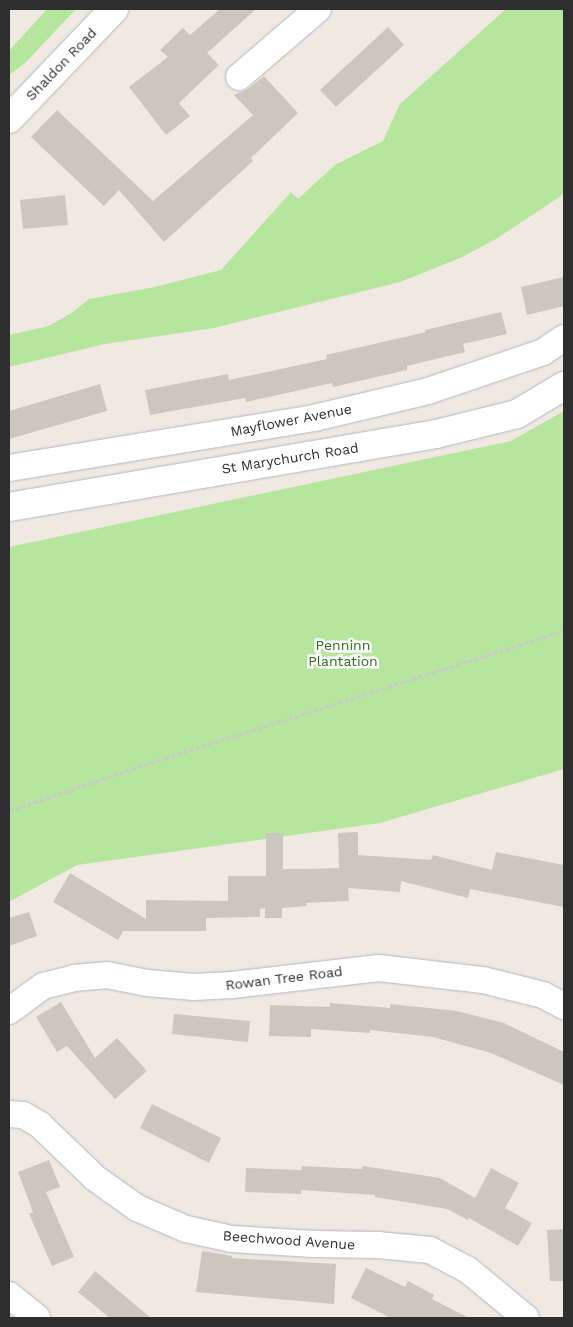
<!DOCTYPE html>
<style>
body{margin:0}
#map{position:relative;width:573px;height:1327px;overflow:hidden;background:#efe9e1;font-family:"Work Sans",sans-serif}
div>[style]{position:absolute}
.green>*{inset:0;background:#b6e59e}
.building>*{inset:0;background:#cbc7bf}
.path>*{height:3px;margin-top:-1.5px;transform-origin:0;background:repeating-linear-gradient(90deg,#c9c9c9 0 4px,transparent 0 6.5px)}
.roads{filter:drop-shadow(0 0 1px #b4b7c1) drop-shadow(0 0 1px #b4b7c1)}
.minor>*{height:26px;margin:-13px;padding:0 13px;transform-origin:13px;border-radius:13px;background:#fff}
.tertiary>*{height:28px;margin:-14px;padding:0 14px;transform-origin:14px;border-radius:14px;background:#fff}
span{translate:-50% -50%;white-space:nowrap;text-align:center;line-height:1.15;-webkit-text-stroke:5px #fff;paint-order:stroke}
.street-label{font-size:14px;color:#2e2e2e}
.park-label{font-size:14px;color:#2c6e1b}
.frame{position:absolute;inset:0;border:10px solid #2e2e2e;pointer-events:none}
</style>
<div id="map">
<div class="green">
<div style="clip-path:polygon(47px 9px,76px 9px,25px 63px,9px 75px,9px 51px)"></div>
<div style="clip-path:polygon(506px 9px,564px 9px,564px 193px,558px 198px,496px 239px,460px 258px,400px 282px,214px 328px,105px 344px,9px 367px,9px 335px,49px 326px,73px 312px,89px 299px,155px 287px,221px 270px,291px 192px,298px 199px,335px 165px,383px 141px,400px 104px)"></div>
<div style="clip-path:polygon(564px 411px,564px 769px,380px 823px,77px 865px,9px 902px,9px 547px,511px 441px)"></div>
</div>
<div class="building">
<div style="clip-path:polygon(220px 9px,256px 9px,207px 53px,219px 65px,179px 103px,190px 116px,166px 135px,129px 87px,168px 57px,160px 50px,183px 28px,190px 35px)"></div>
<div style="clip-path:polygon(388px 27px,404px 45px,336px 107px,320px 90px)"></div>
<div style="clip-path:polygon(264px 76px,298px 113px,251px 158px,253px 161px,164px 242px,119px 190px,104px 206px,31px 137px,57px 110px,153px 201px,253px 115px,234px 95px,248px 89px)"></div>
<div style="clip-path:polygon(65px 195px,68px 225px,23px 229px,20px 200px)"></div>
<div style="clip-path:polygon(564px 277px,564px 306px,527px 315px,521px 287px)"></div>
<div style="clip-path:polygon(501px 312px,507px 334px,463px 344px,465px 352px,407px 366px,407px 370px,333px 387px,332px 383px,246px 402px,245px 398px,150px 415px,145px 390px,228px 374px,229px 380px,327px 359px,326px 355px,426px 332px,425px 330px)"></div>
<div style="clip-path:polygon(100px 384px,107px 411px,9px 439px,9px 411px)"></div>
<div style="clip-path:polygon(358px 832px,358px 855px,431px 860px,433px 855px,492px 870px,496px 852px,564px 865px,564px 907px,470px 889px,468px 898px,401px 881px,400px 892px,348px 888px,349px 901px,306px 903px,307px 906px,282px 908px,282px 918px,265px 918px,265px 908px,260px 909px,260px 917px,206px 918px,206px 931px,123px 931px,118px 940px,53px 902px,70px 873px,146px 919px,146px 900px,228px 901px,228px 876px,266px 876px,266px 833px,283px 833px,283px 869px,304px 869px,339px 868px,338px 833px)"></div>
<div style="clip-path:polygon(29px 912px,37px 936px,9px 946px,9px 918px)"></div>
<div style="clip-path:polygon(61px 1002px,95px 1058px,117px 1038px,147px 1071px,115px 1099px,67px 1046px,57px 1052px,36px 1017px)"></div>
<div style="clip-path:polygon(330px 1003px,390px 1008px,390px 1004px,457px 1011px,504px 1023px,564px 1052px,564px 1085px,491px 1053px,433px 1037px,370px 1030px,370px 1033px,311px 1029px,311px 1037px,269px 1036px,270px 1005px,330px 1007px)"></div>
<div style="clip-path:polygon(174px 1014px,250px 1021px,248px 1042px,172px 1034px)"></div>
<div style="clip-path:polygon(152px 1104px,221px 1138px,209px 1163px,140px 1128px)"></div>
<div style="clip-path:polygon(49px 1160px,60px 1187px,46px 1192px,74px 1257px,52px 1266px,29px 1214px,33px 1212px,18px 1172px)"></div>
<div style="clip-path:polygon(302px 1166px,362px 1169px,363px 1166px,440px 1178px,475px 1198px,491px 1168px,519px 1183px,505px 1208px,532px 1223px,518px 1246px,469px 1218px,468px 1220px,447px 1209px,375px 1197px,375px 1195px,301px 1190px,301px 1194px,245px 1192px,246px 1168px,301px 1170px)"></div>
<div style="clip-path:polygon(564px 1229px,564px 1281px,550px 1281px,547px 1230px)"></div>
<div style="clip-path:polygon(202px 1251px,232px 1256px,232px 1258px,336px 1264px,334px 1304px,196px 1292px)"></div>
<div style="clip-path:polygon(366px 1268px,405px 1287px,408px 1281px,434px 1295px,432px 1299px,469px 1318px,391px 1318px,351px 1298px)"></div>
<div style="clip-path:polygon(95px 1271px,151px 1318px,110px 1318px,78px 1292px)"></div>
</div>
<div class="path">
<div style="left:9px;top:811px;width:165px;rotate:-18.8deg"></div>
<div style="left:165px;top:758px;width:419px;rotate:-17.7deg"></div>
</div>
<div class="roads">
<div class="minor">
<div style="left:239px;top:77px;width:104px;rotate:-40.7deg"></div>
<div style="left:9px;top:468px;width:309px;rotate:-9.3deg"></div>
<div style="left:314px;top:418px;width:117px;rotate:-13.3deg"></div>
<div style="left:428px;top:391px;width:121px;rotate:-18.7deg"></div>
<div style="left:543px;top:352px;width:25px;rotate:-34deg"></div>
<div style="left:9px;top:1011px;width:42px;rotate:-36.3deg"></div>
<div style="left:43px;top:986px;width:32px;rotate:-14deg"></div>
<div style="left:74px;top:978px;width:33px;rotate:-5deg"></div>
<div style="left:107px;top:975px;width:41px;rotate:11.3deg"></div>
<div style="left:147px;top:983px;width:47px;rotate:4.9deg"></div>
<div style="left:194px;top:987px;width:38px;rotate:-3deg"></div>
<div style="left:232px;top:985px;width:148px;rotate:-6.6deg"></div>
<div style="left:379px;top:968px;width:105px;rotate:6.6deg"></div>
<div style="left:483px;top:980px;width:62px;rotate:14deg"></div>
<div style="left:543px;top:995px;width:24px;rotate:28deg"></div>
<div style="left:9px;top:1114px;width:14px;rotate:4deg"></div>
<div style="left:23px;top:1115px;width:20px;rotate:30deg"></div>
<div style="left:40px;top:1125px;width:76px;rotate:43.9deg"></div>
<div style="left:95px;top:1178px;width:52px;rotate:35.5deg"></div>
<div style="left:137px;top:1208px;width:53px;rotate:23.2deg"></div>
<div style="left:186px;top:1229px;width:47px;rotate:12.3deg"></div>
<div style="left:232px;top:1239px;width:81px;rotate:3.5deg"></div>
<div style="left:313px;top:1244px;width:65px;rotate:0.9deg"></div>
<div style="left:378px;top:1245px;width:52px;rotate:5.5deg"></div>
<div style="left:430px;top:1250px;width:43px;rotate:27.8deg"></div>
<div style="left:468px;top:1270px;width:75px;rotate:39.6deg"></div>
<div style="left:9px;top:1295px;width:36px;rotate:39deg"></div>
</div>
<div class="tertiary">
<div style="left:9px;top:119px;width:152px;rotate:-46.3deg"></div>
<div style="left:9px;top:507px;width:433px;rotate:-9.7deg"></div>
<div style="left:436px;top:434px;width:83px;rotate:-13.9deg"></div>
<div style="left:517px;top:414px;width:55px;rotate:-30.8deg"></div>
</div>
</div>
<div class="street-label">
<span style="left:61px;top:64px;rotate:-46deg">Shaldon Road</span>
<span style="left:291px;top:420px;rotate:-11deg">Mayflower Avenue</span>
<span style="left:290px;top:458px;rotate:-9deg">St Marychurch Road</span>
<span style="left:284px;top:978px;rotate:-7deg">Rowan Tree Road</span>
<span style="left:289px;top:1240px;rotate:4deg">Beechwood Avenue</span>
</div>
<div class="park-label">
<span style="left:343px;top:653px">Penninn<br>Plantation</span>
</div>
<div class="frame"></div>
</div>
